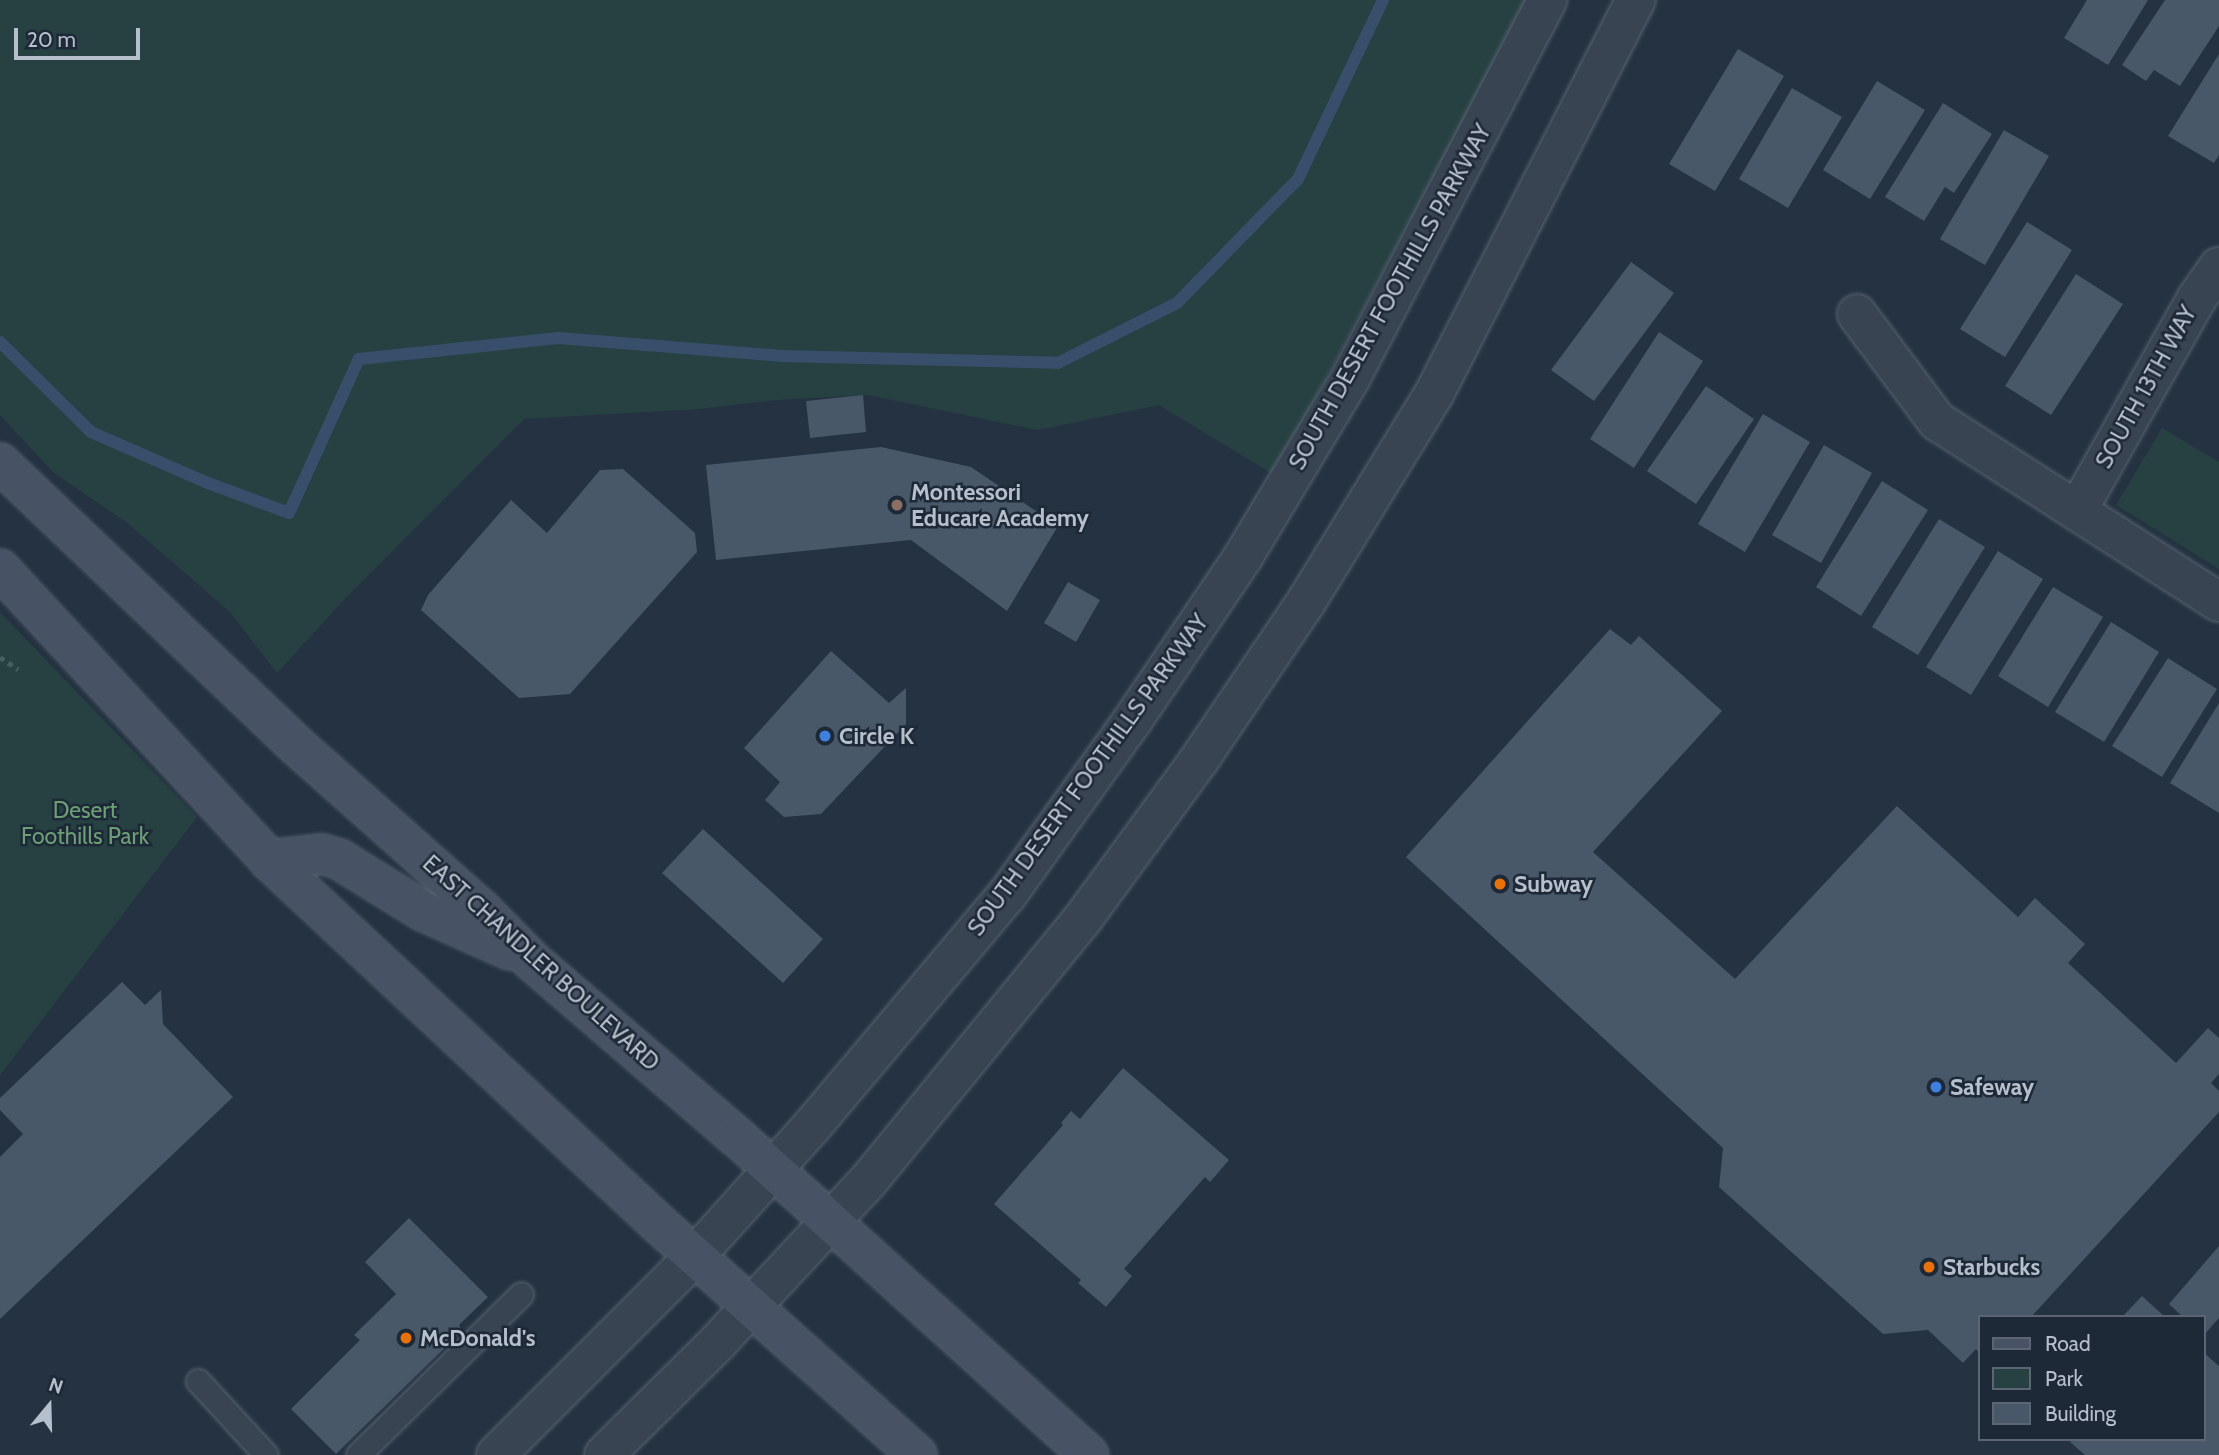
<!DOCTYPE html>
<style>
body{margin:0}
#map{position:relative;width:2219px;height:1455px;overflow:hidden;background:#243242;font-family:Cabin,sans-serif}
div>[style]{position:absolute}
.green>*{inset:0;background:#274143}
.stream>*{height:12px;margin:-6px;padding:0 6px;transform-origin:6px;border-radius:6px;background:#374f6a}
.building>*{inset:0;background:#485869}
.path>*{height:4.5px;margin-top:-2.25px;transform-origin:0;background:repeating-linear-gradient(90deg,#455e60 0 5px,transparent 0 10px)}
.roads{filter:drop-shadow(0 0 2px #57626f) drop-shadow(0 0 2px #57626f)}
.service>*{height:23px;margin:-11.5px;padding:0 11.5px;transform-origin:11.5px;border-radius:11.5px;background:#394452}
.minor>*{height:38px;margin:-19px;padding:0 19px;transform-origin:19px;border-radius:19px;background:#394452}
.tertiary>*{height:38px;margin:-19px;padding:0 19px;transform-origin:19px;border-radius:19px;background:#394452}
.secondary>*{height:38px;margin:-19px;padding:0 19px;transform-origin:19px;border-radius:19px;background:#475365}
.dots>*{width:19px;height:19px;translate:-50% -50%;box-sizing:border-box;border:4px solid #1e2937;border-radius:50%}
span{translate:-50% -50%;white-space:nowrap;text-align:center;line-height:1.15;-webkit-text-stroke:5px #1e2937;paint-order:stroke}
.street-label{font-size:23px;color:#b6bfcc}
.poi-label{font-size:23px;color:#b6bfcc;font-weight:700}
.left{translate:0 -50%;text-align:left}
.park-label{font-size:23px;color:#6c9e75}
.legend{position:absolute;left:1978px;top:1315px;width:228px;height:126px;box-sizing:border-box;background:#1e2937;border:2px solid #5b6573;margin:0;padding:9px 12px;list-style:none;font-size:21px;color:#b6bfcc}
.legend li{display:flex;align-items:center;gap:14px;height:35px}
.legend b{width:35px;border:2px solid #5b6573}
.north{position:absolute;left:14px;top:1371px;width:70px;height:70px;-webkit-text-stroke:5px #1e2937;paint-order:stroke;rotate:19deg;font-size:19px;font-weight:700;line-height:28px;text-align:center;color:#b6bfcc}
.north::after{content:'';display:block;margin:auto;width:24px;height:32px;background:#b6bfcc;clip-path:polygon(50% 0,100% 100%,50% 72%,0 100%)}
.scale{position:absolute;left:14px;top:28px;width:126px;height:32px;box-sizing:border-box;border:4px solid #b6bfcc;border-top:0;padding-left:9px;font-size:21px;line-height:24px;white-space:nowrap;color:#b6bfcc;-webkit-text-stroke:5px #1e2937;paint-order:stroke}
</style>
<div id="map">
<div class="green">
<div style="clip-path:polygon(0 0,1528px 0,1274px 475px,1159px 405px,1038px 430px,868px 395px,776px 400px,699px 409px,524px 419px,342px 602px,277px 673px,230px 612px,126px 522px,54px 473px,0 415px)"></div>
<div style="clip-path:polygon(2162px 428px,2219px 462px,2219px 569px,2116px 505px)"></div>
<div style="clip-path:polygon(0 612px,197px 817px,0 1075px)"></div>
</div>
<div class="stream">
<div style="left:0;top:342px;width:128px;rotate:44.7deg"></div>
<div style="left:91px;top:432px;width:128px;rotate:23.6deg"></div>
<div style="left:208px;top:483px;width:86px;rotate:20.3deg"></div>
<div style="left:289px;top:513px;width:169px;rotate:-65.6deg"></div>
<div style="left:359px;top:359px;width:201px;rotate:-6deg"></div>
<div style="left:559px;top:338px;width:223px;rotate:4.6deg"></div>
<div style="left:781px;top:356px;width:277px;rotate:1.4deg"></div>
<div style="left:1058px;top:363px;width:133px;rotate:-26.8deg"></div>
<div style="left:1177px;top:303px;width:173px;rotate:-45.7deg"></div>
<div style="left:1298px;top:179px;width:198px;rotate:-64.6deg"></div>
</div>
<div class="building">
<div style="clip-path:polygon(2087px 0,2148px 0,2108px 65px,2064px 38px)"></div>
<div style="clip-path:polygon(2165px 0,2219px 0,2219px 26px,2180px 86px,2154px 70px,2146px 81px,2122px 65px)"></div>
<div style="clip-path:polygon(1738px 49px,1784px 76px,1715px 191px,1669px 164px)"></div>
<div style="clip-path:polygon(2219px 54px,2219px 155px,2214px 163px,2168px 136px)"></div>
<div style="clip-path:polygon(1877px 81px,1925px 110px,1870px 199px,1823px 170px)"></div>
<div style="clip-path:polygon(1792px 88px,1842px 117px,1788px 208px,1739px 179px)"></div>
<div style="clip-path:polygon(1943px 103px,1992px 134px,1954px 193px,1945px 187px,1924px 221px,1885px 197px)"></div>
<div style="clip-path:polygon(2004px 130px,2049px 156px,1985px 265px,1940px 239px)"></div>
<div style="clip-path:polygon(2027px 222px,2072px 250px,2005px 357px,1960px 329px)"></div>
<div style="clip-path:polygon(1631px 262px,1674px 293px,1594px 401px,1551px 370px)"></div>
<div style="clip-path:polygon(2076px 274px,2123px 304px,2051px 415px,2005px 386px)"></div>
<div style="clip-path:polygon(1659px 332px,1703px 361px,1634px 468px,1590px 439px)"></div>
<div style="clip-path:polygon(1706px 386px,1754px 419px,1696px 504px,1647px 471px)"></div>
<div style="clip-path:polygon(863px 395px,866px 432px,810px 438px,806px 401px)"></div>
<div style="clip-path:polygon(1763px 414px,1810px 442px,1745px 552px,1698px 524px)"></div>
<div style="clip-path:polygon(1824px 445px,1872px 473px,1821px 563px,1772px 535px)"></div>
<div style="clip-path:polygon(881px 447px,971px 467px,1058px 526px,1007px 611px,911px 540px,716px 560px,706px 465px)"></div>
<div style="clip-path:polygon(623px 469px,695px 533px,697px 552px,570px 694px,519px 698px,421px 610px,428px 595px,511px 500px,547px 533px,600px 470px)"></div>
<div style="clip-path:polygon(1882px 481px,1928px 510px,1861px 616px,1816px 587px)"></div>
<div style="clip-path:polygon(1939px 519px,1985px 547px,1918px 655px,1872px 627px)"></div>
<div style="clip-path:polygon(1998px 551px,2043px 579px,1971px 695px,1926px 667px)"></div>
<div style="clip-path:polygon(1068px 582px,1100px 600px,1076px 642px,1044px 623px)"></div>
<div style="clip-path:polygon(2053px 587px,2103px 617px,2048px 707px,1998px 676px)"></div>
<div style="clip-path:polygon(2111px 622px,2159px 652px,2104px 742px,2055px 712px)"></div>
<div style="clip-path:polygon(1610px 629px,1631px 645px,1639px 636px,1722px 711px,1593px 852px,1735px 979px,1897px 806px,2018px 917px,2035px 898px,2085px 944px,2068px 963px,2176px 1063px,2208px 1028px,2219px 1038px,2219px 1074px,2211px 1083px,2219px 1091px,2219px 1112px,2031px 1317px,1979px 1317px,1979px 1353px,1976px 1349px,1963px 1363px,1928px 1330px,1883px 1334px,1719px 1187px,1723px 1148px,1406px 857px)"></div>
<div style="clip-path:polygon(831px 651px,889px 703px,906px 688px,906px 724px,821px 814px,784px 817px,765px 800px,780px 782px,744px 748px)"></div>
<div style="clip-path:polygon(2168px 658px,2217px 689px,2162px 777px,2112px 746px)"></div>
<div style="clip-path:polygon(2219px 703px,2219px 813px,2170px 783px)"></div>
<div style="clip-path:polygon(703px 829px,823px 939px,783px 983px,662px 873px)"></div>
<div style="clip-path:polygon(122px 982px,145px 1005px,161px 990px,163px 1024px,233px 1097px,0 1319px,0 1157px,23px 1134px,0 1110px,0 1098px)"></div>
<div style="clip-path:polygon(1123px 1068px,1229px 1160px,1210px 1182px,1205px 1177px,1124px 1269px,1132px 1276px,1106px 1307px,1078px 1283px,1081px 1280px,994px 1204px,1063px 1125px,1061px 1123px,1071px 1111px,1080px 1119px)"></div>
<div style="clip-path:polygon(409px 1218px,488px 1297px,459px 1325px,462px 1331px,336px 1454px,291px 1409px,360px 1340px,354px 1335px,396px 1294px,365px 1262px)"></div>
<div style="clip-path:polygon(2219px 1246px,2219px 1318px,2203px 1336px,2203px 1317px,2183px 1317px,2169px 1304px)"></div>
<div style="clip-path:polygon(2142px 1296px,2165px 1317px,2122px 1317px)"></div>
<div style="clip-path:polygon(2203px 1352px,2219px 1366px,2219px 1455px,2085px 1455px,2070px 1442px,2073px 1439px,2203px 1439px)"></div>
</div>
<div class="path">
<div style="left:0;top:657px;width:22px;rotate:34deg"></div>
</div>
<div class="roads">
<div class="service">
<div style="left:198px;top:1381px;width:100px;rotate:47.4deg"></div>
<div style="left:358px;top:1455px;width:229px;rotate:-44.6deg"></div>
</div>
<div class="minor">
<div style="left:1857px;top:314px;width:134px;rotate:53.2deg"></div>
<div style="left:1937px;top:421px;width:335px;rotate:32.7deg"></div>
<div style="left:2077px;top:511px;width:244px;rotate:-60.6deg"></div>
<div style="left:2197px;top:298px;width:38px;rotate:-55deg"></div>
</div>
<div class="tertiary">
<div style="left:496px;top:1455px;width:281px;rotate:-45deg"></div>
<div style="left:695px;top:1256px;width:176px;rotate:-48deg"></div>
<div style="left:813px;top:1125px;width:301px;rotate:-49.9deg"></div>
<div style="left:1007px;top:895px;width:214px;rotate:-54.3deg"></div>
<div style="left:1132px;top:721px;width:198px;rotate:-55.9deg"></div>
<div style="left:1243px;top:557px;width:210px;rotate:-59deg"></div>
<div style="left:1351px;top:377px;width:425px;rotate:-62.5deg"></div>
<div style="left:604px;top:1455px;width:161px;rotate:-44.7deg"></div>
<div style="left:718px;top:1342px;width:221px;rotate:-47deg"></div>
<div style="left:869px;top:1180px;width:336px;rotate:-50.7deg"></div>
<div style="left:1082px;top:920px;width:198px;rotate:-53.8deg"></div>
<div style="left:1199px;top:760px;width:191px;rotate:-55.9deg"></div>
<div style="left:1306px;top:602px;width:244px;rotate:-58.4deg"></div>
<div style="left:1434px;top:394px;width:443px;rotate:-62.9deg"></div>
</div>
<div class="secondary">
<div style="left:0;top:463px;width:409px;rotate:43.6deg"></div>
<div style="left:296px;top:745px;width:250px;rotate:41.6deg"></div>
<div style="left:483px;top:911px;width:69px;rotate:45.6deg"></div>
<div style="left:531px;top:960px;width:272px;rotate:40.7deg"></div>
<div style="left:737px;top:1137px;width:474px;rotate:42.1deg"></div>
<div style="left:0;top:569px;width:396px;rotate:47.2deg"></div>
<div style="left:269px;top:860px;width:535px;rotate:43.03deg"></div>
<div style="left:660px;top:1225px;width:345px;rotate:41.8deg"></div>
<div style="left:269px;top:860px;width:53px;rotate:-6.5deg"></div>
<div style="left:322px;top:854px;width:18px;rotate:16deg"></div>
<div style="left:339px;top:859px;width:99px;rotate:31.8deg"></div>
<div style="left:423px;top:911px;width:95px;rotate:24.1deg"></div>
</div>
</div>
<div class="dots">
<div style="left:897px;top:505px;background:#8d6e63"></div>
<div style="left:825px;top:736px;background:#3f7fe0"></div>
<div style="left:1500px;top:884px;background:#e8710a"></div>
<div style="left:1936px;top:1087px;background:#3f7fe0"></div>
<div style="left:1929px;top:1267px;background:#e8710a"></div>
<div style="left:406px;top:1338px;background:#e8710a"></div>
</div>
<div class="street-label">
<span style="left:1390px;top:297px;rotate:-61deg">SOUTH DESERT FOOTHILLS PARKWAY</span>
<span style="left:2146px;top:387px;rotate:-61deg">SOUTH 13TH WAY</span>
<span style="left:1088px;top:775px;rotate:-54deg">SOUTH DESERT FOOTHILLS PARKWAY</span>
<span style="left:541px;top:963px;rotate:42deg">EAST CHANDLER BOULEVARD</span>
</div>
<div class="poi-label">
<span class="left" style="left:911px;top:505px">Montessori<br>Educare Academy</span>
<span class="left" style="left:839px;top:736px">Circle K</span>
<span class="left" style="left:1514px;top:884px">Subway</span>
<span class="left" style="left:1950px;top:1087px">Safeway</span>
<span class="left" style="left:1943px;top:1267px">Starbucks</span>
<span class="left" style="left:420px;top:1338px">McDonald's</span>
</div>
<div class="park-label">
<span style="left:85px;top:823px">Desert<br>Foothills Park</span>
</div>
<ul class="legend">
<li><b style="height:9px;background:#475365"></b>Road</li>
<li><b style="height:19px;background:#274143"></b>Park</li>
<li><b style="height:19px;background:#485869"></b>Building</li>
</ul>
<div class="north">N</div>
<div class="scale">20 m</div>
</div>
